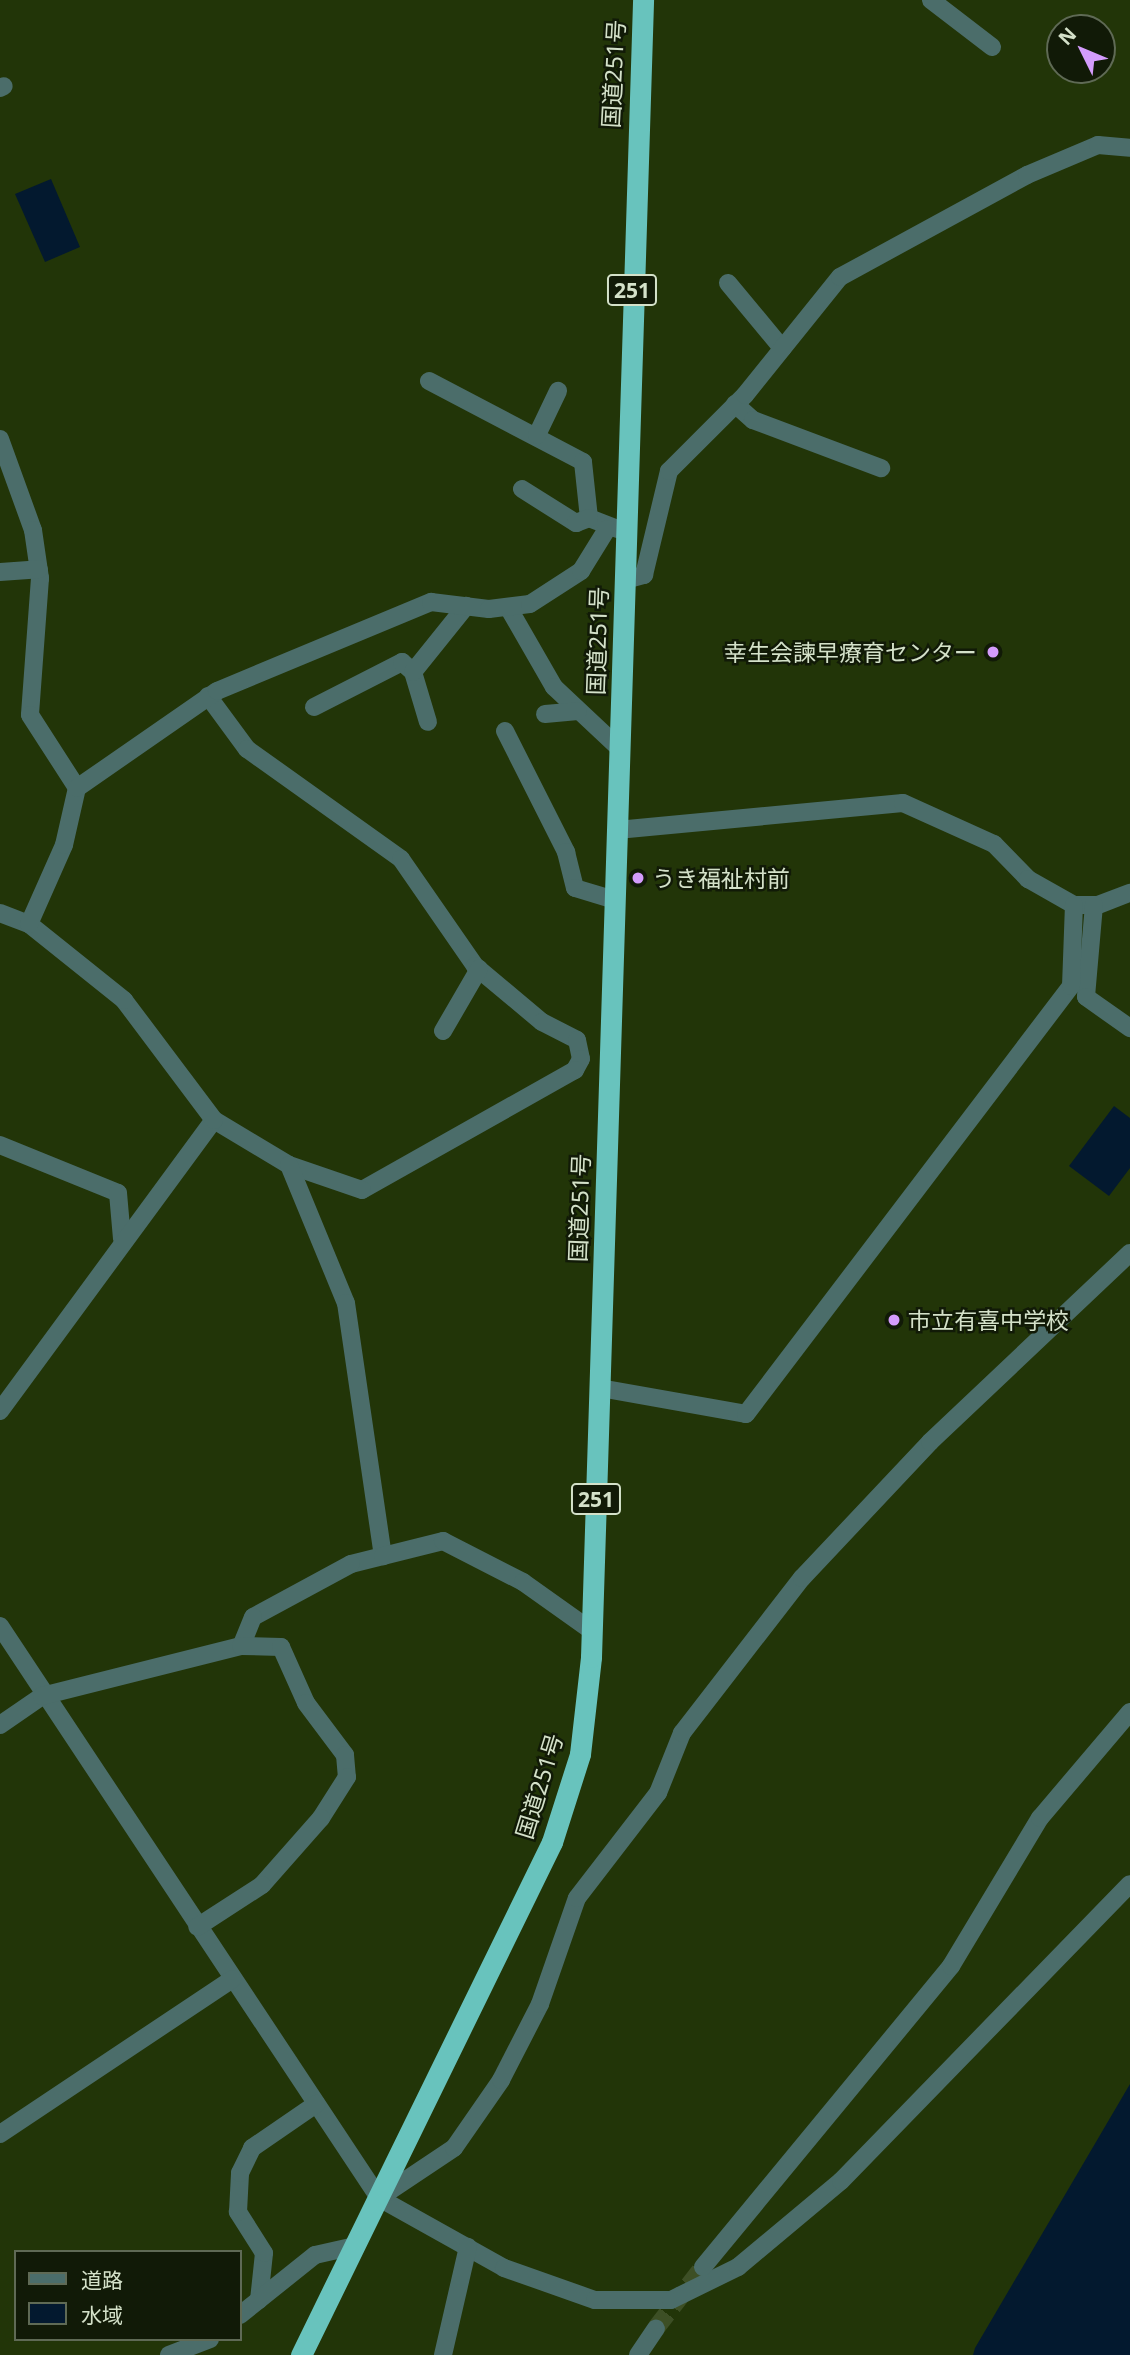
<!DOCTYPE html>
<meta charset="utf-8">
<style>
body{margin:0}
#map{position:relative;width:1130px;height:2355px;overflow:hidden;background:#223508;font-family:"Noto Sans","Noto Sans JP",sans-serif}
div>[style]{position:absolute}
.water>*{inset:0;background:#03192f}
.minor-tunnel>*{height:18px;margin-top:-9px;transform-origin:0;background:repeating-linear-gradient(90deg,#3d4f25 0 18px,transparent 0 27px)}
.minor>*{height:18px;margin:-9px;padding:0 9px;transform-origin:9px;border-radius:9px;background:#4b6d6a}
.highway>*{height:21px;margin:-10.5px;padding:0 10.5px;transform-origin:10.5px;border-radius:10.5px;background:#68c3bd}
.dots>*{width:19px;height:19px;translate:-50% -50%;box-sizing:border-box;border:4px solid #111a07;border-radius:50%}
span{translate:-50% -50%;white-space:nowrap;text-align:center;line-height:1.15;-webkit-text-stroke:5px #111a07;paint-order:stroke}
.shield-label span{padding:2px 5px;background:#111a07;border:2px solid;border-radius:5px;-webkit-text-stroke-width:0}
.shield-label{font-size:21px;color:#d4e1c9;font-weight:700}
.street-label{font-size:23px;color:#d4e1c9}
.poi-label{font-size:23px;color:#d4e1c9}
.right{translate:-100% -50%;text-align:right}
.left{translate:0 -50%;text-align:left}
.legend{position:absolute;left:14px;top:2250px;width:228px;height:91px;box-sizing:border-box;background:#111a07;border:2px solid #5f6a55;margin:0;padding:9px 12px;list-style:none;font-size:21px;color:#d4e1c9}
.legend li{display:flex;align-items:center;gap:14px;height:35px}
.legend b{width:35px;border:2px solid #5f6a55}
.north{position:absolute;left:1046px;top:14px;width:70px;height:70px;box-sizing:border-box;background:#111a07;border:2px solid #5f6a55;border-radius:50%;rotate:313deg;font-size:19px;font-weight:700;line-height:28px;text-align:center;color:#d4e1c9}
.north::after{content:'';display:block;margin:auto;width:24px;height:32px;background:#d49cfc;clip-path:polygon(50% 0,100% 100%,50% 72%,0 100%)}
</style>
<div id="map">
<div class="water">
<div style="clip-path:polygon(51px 179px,80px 247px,45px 262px,15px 194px)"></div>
<div style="clip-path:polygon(1114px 1106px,1130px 1118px,1130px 1168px,1109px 1196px,1069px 1166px)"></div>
<div style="clip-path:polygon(1130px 2084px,1130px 2355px,973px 2355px,975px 2348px)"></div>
</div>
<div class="minor-tunnel">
<div style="left:656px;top:2328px;width:77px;rotate:-52.4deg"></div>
</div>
<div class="minor">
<div style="left:931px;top:0;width:77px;rotate:37.6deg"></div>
<div style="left:0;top:88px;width:4px;rotate:-27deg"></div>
<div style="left:728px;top:283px;width:85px;rotate:50.3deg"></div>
<div style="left:429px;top:381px;width:174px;rotate:27.7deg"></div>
<div style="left:583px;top:462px;width:56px;rotate:83.9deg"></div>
<div style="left:589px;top:518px;width:31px;rotate:21deg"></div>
<div style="left:735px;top:404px;width:24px;rotate:42deg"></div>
<div style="left:753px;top:420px;width:137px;rotate:20.6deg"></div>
<div style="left:537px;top:435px;width:49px;rotate:-64.5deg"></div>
<div style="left:0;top:439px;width:97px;rotate:70.1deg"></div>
<div style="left:33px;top:530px;width:49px;rotate:81.7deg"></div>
<div style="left:40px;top:578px;width:137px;rotate:94.2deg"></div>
<div style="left:30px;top:715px;width:87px;rotate:57.2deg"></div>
<div style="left:522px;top:489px;width:64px;rotate:32.2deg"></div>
<div style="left:576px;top:523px;width:14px;rotate:-21deg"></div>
<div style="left:0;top:572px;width:39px;rotate:-4deg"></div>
<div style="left:625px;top:580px;width:20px;rotate:-15deg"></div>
<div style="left:644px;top:575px;width:107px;rotate:-76.5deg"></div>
<div style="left:669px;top:471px;width:107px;rotate:-45deg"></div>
<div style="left:745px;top:395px;width:151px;rotate:-51.2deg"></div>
<div style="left:840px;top:277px;width:213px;rotate:-28.6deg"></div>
<div style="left:1027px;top:175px;width:77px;rotate:-22.9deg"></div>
<div style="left:1098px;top:145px;width:32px;rotate:5deg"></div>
<div style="left:508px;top:607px;width:92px;rotate:60.1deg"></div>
<div style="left:554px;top:687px;width:91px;rotate:43.2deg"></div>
<div style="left:413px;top:672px;width:52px;rotate:73.3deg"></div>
<div style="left:208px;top:696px;width:66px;rotate:53.7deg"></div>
<div style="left:247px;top:749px;width:189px;rotate:35.5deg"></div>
<div style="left:401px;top:859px;width:130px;rotate:55.3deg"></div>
<div style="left:475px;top:966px;width:87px;rotate:39.9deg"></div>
<div style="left:542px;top:1022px;width:39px;rotate:27deg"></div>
<div style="left:577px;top:1040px;width:19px;rotate:78deg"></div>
<div style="left:581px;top:1059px;width:13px;rotate:119deg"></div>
<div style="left:575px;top:1070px;width:244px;rotate:150.6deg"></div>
<div style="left:362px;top:1190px;width:77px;rotate:-161.1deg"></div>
<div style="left:314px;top:707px;width:99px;rotate:-27.1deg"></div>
<div style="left:402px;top:662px;width:15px;rotate:42deg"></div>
<div style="left:413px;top:672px;width:85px;rotate:-51.2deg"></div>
<div style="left:545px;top:714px;width:33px;rotate:-5deg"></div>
<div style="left:505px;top:731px;width:136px;rotate:63.2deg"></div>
<div style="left:566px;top:852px;width:37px;rotate:76deg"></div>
<div style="left:575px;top:888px;width:42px;rotate:16.7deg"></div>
<div style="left:617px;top:830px;width:287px;rotate:-5.4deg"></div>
<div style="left:903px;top:803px;width:100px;rotate:24.3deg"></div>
<div style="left:994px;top:844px;width:49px;rotate:45.8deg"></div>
<div style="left:1028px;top:879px;width:53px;rotate:29.5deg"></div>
<div style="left:1074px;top:905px;width:24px"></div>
<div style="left:1098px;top:905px;width:34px;rotate:-21deg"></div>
<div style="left:1094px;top:905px;width:92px;rotate:95deg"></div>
<div style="left:1086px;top:997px;width:54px;rotate:35.2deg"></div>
<div style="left:0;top:913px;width:31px;rotate:21deg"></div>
<div style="left:443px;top:1031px;width:72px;rotate:-59.9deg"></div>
<div style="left:214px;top:1120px;width:87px;rotate:31deg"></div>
<div style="left:289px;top:1165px;width:149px;rotate:67.6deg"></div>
<div style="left:346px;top:1303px;width:256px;rotate:81.7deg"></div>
<div style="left:383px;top:1556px;width:33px;rotate:166deg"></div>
<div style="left:351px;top:1564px;width:111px;rotate:151.6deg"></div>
<div style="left:253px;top:1617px;width:31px;rotate:112deg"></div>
<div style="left:0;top:1145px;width:127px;rotate:22.1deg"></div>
<div style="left:118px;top:1193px;width:46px;rotate:85deg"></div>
<div style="left:600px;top:1388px;width:148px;rotate:10.1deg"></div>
<div style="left:746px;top:1414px;width:537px;rotate:-52.79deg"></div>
<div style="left:1071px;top:986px;width:81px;rotate:-87.9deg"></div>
<div style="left:0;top:1411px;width:361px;rotate:-53.7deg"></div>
<div style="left:214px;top:1120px;width:150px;rotate:-126.9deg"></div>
<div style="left:124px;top:1000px;width:122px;rotate:-141.3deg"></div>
<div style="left:29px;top:924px;width:86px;rotate:-66.1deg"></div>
<div style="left:64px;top:845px;width:58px;rotate:-77.2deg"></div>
<div style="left:77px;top:788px;width:170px;rotate:-34.7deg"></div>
<div style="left:217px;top:691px;width:232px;rotate:-22.6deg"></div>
<div style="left:431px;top:602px;width:58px;rotate:6.9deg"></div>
<div style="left:489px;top:609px;width:41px;rotate:-7deg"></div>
<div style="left:530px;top:604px;width:61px;rotate:-32.9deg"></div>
<div style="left:581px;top:571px;width:49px;rotate:-58.2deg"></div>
<div style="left:383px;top:1556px;width:62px;rotate:-14deg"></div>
<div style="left:443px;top:1541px;width:90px;rotate:27.1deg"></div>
<div style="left:523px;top:1582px;width:85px;rotate:35.4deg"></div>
<div style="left:0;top:1626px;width:686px;rotate:56.47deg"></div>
<div style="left:379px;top:2198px;width:143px;rotate:29.2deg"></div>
<div style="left:504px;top:2268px;width:96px;rotate:19.4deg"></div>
<div style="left:595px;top:2300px;width:76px"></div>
<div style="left:671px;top:2300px;width:75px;rotate:-26.2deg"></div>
<div style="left:738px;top:2267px;width:134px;rotate:-39.9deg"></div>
<div style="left:841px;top:2181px;width:414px;rotate:-45.8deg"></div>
<div style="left:0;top:1725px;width:51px;rotate:-34.6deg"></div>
<div style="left:42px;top:1696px;width:205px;rotate:-14.1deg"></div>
<div style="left:241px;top:1646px;width:40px;rotate:1.4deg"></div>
<div style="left:281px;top:1647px;width:61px;rotate:65.9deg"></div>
<div style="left:306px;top:1703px;width:65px;rotate:53.1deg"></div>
<div style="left:345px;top:1755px;width:22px;rotate:85deg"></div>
<div style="left:347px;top:1777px;width:49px;rotate:122.4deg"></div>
<div style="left:321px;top:1818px;width:89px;rotate:131.4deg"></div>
<div style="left:262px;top:1885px;width:77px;rotate:147.1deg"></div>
<div style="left:0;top:2134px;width:279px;rotate:-33.7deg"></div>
<div style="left:379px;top:2198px;width:90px;rotate:-33.7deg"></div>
<div style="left:454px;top:2148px;width:83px;rotate:-55.3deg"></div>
<div style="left:501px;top:2080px;width:85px;rotate:-62.8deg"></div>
<div style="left:540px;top:2004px;width:112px;rotate:-70.8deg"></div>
<div style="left:577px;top:1898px;width:133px;rotate:-52.4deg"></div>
<div style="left:658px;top:1793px;width:65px;rotate:-68.2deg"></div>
<div style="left:682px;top:1733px;width:196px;rotate:-52.3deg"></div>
<div style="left:802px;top:1578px;width:187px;rotate:-46.7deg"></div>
<div style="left:930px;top:1442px;width:275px;rotate:-43.4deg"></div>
<div style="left:703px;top:2267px;width:390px;rotate:-50.5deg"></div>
<div style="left:951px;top:1966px;width:173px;rotate:-59deg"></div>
<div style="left:1040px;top:1818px;width:139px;rotate:-49.7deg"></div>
<div style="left:259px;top:2300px;width:47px;rotate:-83.9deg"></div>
<div style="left:264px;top:2253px;width:49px;rotate:-122.4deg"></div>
<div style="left:238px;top:2212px;width:39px;rotate:-87deg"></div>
<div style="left:240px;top:2173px;width:28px;rotate:-64deg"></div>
<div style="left:252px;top:2148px;width:78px;rotate:-34.5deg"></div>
<div style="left:240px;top:2315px;width:96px;rotate:-38.7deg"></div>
<div style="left:315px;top:2255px;width:41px;rotate:-12.7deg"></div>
<div style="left:169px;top:2355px;width:44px;rotate:-21.3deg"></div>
<div style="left:443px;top:2355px;width:111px;rotate:-77deg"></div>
<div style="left:638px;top:2355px;width:32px;rotate:-56deg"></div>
</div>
<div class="highway">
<div style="left:301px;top:2355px;width:571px;rotate:-63.93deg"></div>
<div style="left:552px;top:1842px;width:92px;rotate:-72.3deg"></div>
<div style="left:580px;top:1754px;width:98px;rotate:-83.5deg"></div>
<div style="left:591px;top:1657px;width:1658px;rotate:-88.2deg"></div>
</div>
<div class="dots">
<div style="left:993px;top:652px;background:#d49cfc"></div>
<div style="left:638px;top:878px;background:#d49cfc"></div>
<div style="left:894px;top:1320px;background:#d49cfc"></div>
</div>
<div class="shield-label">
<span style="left:632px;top:290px">251</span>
<span style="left:596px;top:1499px">251</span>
</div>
<div class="street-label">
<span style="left:613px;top:74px;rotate:-87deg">国道251号</span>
<span style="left:597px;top:641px;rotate:-88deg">国道251号</span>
<span style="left:579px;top:1208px;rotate:-88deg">国道251号</span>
<span style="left:539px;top:1786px;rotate:-73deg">国道251号</span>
</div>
<div class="poi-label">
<span class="right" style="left:977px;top:652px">幸生会諫早療育センター</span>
<span class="left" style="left:652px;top:878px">うき福祉村前</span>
<span class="left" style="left:908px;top:1320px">市立有喜中学校</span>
</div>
<ul class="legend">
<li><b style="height:9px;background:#4b6d6a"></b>道路</li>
<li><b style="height:19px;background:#03192f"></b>水域</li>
</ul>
<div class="north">N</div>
</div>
